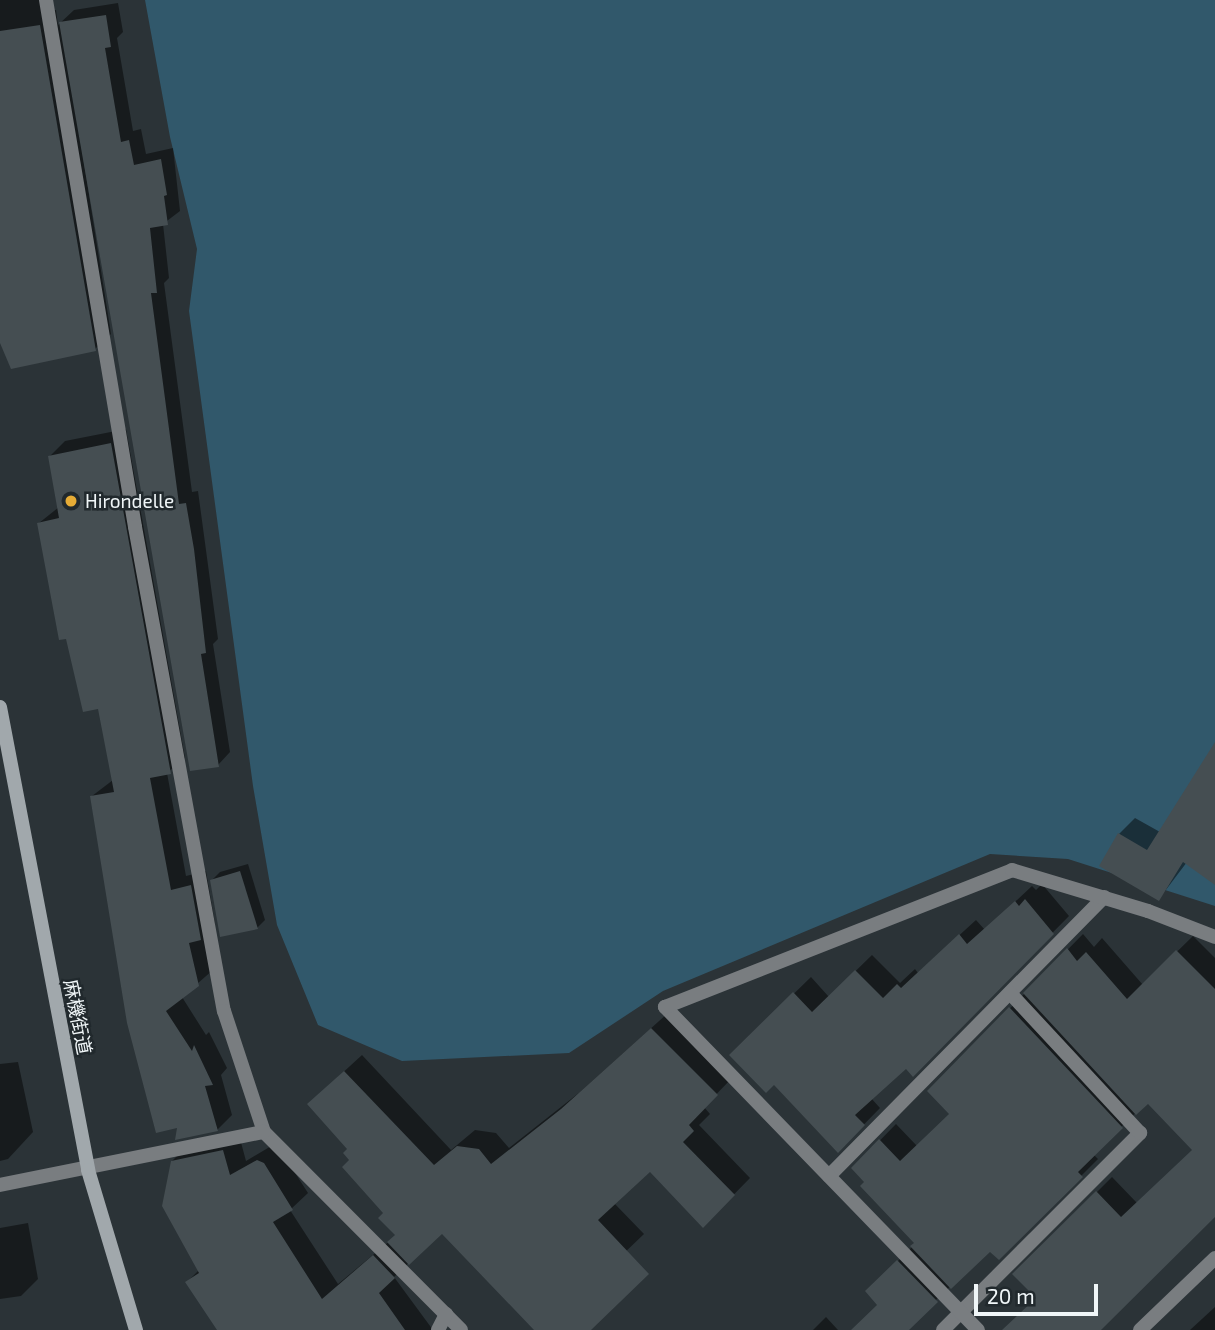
<!DOCTYPE html>
<meta charset="utf-8">
<style>
body{margin:0}
#map{position:relative;width:1215px;height:1330px;overflow:hidden;background:#2b3337;font-family:"Exo 2","Noto Sans JP",sans-serif}
div>[style]{position:absolute}
.green>*{inset:0;background:#31586b}
.shadow>*{inset:0;background:#0007}
.building>*{inset:0;background:#454e52}
.street>*{height:14px;margin:-7px;padding:0 7px;transform-origin:7px;border-radius:7px;background:#797d80}
.secondary>*{height:14px;margin:-7px;padding:0 7px;transform-origin:7px;border-radius:7px;background:#a1a8ac}
.dots>*{width:19px;height:19px;translate:-50% -50%;box-sizing:border-box;border:4px solid #21292d;border-radius:50%}
span{translate:-50% -50%;white-space:nowrap;text-align:center;line-height:1.15;-webkit-text-stroke:5px #21292d;paint-order:stroke}
.poi-label{font-size:19px;color:#f0f6f8}
.left{translate:0 -50%;text-align:left}
.street-label{font-size:19px;color:#f0f6f8}
.scale{position:absolute;left:974px;top:1284px;width:124px;height:32px;box-sizing:border-box;border:4px solid #f0f6f8;border-top:0;padding-left:9px;font-size:21px;line-height:24px;white-space:nowrap;color:#f0f6f8;-webkit-text-stroke:5px #21292d;paint-order:stroke}
</style>
<div id="map">
<div class="green">
<div style="clip-path:polygon(145px 0,1215px 0,1215px 906px,1068px 859px,990px 854px,663px 991px,569px 1053px,402px 1061px,318px 1025px,277px 925px,253px 786px,189px 311px,197px 249px,170px 137px)"></div>
</div>
<div class="shadow">
<div style="clip-path:polygon(0 0,41px 0,43px 12px,56px 10px,58px 25px,74px 10px,118px 3px,123px 32px,117px 38px,133px 131px,141px 129px,146px 154px,173px 148px,180px 211px,163px 224px,169px 278px,164px 283px,192px 492px,198px 491px,218px 639px,213px 644px,230px 752px,218px 765px,66px 49px,111px 334px,95px 349px,0 333px)"></div>
<div style="clip-path:polygon(126px 429px,185px 758px,167px 773px,186px 876px,206px 871px,215px 924px,205px 934px,213px 970px,182px 997px,206px 1035px,209px 1032px,227px 1068px,221px 1075px,232px 1115px,217px 1130px,179px 1125px,92px 796px,113px 780px,100px 707px,39px 523px,59px 507px,50px 456px,65px 441px)"></div>
<div style="clip-path:polygon(1215px 756px,1215px 876px,1187px 862px,1159px 899px,1101px 865px,1119px 834px,1135px 818px,1160px 832px)"></div>
<div style="clip-path:polygon(248px 864px,265px 920px,257px 928px,212px 880px,220px 872px)"></div>
<div style="clip-path:polygon(1042px 884px,1069px 916px,913px 1074px,906px 1066px,871px 1098px,880px 1108px,838px 1151px,774px 1083px,731px 1055px,811px 977px,829px 997px,872px 955px,900px 983px,915px 969px,918px 973px,976px 920px,985px 930px,1032px 886px,1036px 890px)"></div>
<div style="clip-path:polygon(1083px 934px,1094px 947px,1102px 938px,1143px 985px,1193px 936px,1215px 958px,1215px 1215px,1091px 1330px,1004px 1330px,1038px 1298px,1015px 1274px,1112px 1177px,1137px 1203px,1194px 1150px,1148px 1101px,1093px 1154px,1098px 1159px,999px 1258px,990px 1249px,904px 1330px,853px 1330px,879px 1305px,867px 1292px,916px 1243px,853px 1168px,896px 1124px,917px 1146px,951px 1114px,929px 1091px)"></div>
<div style="clip-path:polygon(668px 1013px,733px 1077px,704px 1107px,710px 1114px,699px 1125px,750px 1178px,703px 1226px,650px 1170px,614px 1203px,644px 1234px,544px 1330px,536px 1330px,442px 1231px,394px 1277px,433px 1330px,219px 1330px,187px 1282px,199px 1270px,172px 1161px,188px 1145px,239px 1135px,246px 1161px,273px 1145px,279px 1148px,308px 1193px,290px 1210px,338px 1284px,397px 1235px,351px 1160px,326px 1088px,362px 1055px,451px 1150px,475px 1130px,496px 1133px,509px 1148px,580px 1092px)"></div>
<div style="clip-path:polygon(18px 1062px,33px 1132px,8px 1159px,0 1161px,0 1064px)"></div>
<div style="clip-path:polygon(28px 1223px,38px 1279px,21px 1296px,0 1299px,0 1228px)"></div>
<div style="clip-path:polygon(1215px 1307px,1215px 1330px,1190px 1330px)"></div>
<div style="clip-path:polygon(826px 1317px,838px 1330px,813px 1330px)"></div>
</div>
<div class="building">
<div style="clip-path:polygon(106px 15px,111px 47px,105px 48px,121px 142px,129px 140px,134px 165px,161px 159px,167px 195px,164px 196px,168px 225px,150px 228px,157px 293px,151px 293px,179px 504px,186px 503px,194px 549px,206px 653px,201px 654px,219px 767px,190px 771px,59px 22px)"></div>
<div style="clip-path:polygon(40px 25px,96px 351px,11px 369px,0 343px,0 31px)"></div>
<div style="clip-path:polygon(111px 443px,171px 774px,150px 778px,171px 890px,191px 885px,201px 940px,189px 943px,199px 986px,166px 1011px,192px 1051px,194px 1045px,213px 1085px,205px 1086px,218px 1131px,175px 1140px,177px 1128px,156px 1133px,127px 1023px,90px 796px,114px 792px,98px 709px,83px 712px,66px 639px,59px 640px,37px 523px,59px 518px,48px 456px)"></div>
<div style="clip-path:polygon(1215px 742px,1215px 885px,1183px 862px,1159px 901px,1099px 866px,1118px 833px,1147px 850px)"></div>
<div style="clip-path:polygon(240px 871px,258px 929px,220px 937px,210px 880px)"></div>
<div style="clip-path:polygon(1025px 899px,1054px 934px,913px 1077px,906px 1069px,855px 1115px,865px 1125px,838px 1153px,774px 1085px,766px 1093px,729px 1055px,793px 992px,812px 1012px,855px 970px,883px 998px,897px 984px,901px 988px,959px 934px,967px 944px,1015px 901px,1019px 906px)"></div>
<div style="clip-path:polygon(1067px 948px,1077px 961px,1086px 952px,1127px 999px,1176px 950px,1215px 989px,1215px 1217px,1101px 1330px,1002px 1330px,1036px 1298px,1012px 1274px,1096px 1191px,1121px 1217px,1192px 1150px,1148px 1104px,1136px 1115px,1023px 993px)"></div>
<div style="clip-path:polygon(1009px 1007px,1123px 1128px,1078px 1172px,1083px 1177px,999px 1260px,990px 1252px,951px 1289px,910px 1246px,914px 1243px,860px 1186px,864px 1182px,851px 1168px,879px 1139px,900px 1161px,949px 1114px,927px 1091px)"></div>
<div style="clip-path:polygon(651px 1028px,718px 1095px,689px 1125px,694px 1131px,683px 1142px,735px 1195px,703px 1228px,650px 1172px,598px 1220px,649px 1274px,591px 1330px,534px 1330px,442px 1234px,409px 1265px,387px 1242px,395px 1235px,378px 1218px,383px 1213px,342px 1167px,349px 1160px,343px 1153px,347px 1149px,307px 1104px,344px 1071px,434px 1165px,457px 1146px,479px 1149px,491px 1164px,561px 1109px)"></div>
<div style="clip-path:polygon(223px 1150px,230px 1175px,257px 1160px,264px 1163px,293px 1210px,273px 1222px,322px 1299px,373px 1255px,395px 1278px,379px 1293px,405px 1330px,217px 1330px,185px 1282px,199px 1273px,162px 1206px,171px 1161px)"></div>
<div style="clip-path:polygon(897px 1260px,938px 1302px,909px 1330px,851px 1330px,877px 1305px,865px 1291px)"></div>
</div>
<div class="street">
<div style="left:46px;top:0;width:534px;rotate:80.41deg"></div>
<div style="left:135px;top:527px;width:492px;rotate:79.6deg"></div>
<div style="left:224px;top:1011px;width:127px;rotate:71.7deg"></div>
<div style="left:264px;top:1132px;width:279px;rotate:45.1deg"></div>
<div style="left:829px;top:1176px;width:392px;rotate:-45.4deg"></div>
<div style="left:0;top:1185px;width:269px;rotate:-11.4deg"></div>
<div style="left:438px;top:1330px;width:18px;rotate:-63deg"></div>
<div style="left:943px;top:1330px;width:279px;rotate:-45deg"></div>
<div style="left:1140px;top:1133px;width:191px;rotate:-132.9deg"></div>
<div style="left:978px;top:1330px;width:450px;rotate:-134.1deg"></div>
<div style="left:665px;top:1007px;width:373px;rotate:-21.5deg"></div>
<div style="left:1012px;top:870px;width:142px;rotate:16.8deg"></div>
<div style="left:1148px;top:911px;width:72px;rotate:21.2deg"></div>
<div style="left:1140px;top:1330px;width:104px;rotate:-43.8deg"></div>
</div>
<div class="secondary">
<div style="left:0;top:707px;width:471px;rotate:79.2deg"></div>
<div style="left:88px;top:1170px;width:167px;rotate:73.3deg"></div>
</div>
<div class="dots">
<div style="left:71px;top:501px;background:#e6ac36"></div>
</div>
<div class="poi-label">
<span class="left" style="left:85px;top:501px">Hirondelle</span>
</div>
<div class="street-label">
<span style="left:78px;top:1017px;rotate:79deg">麻機街道</span>
</div>
<div class="scale">20 m</div>
</div>
